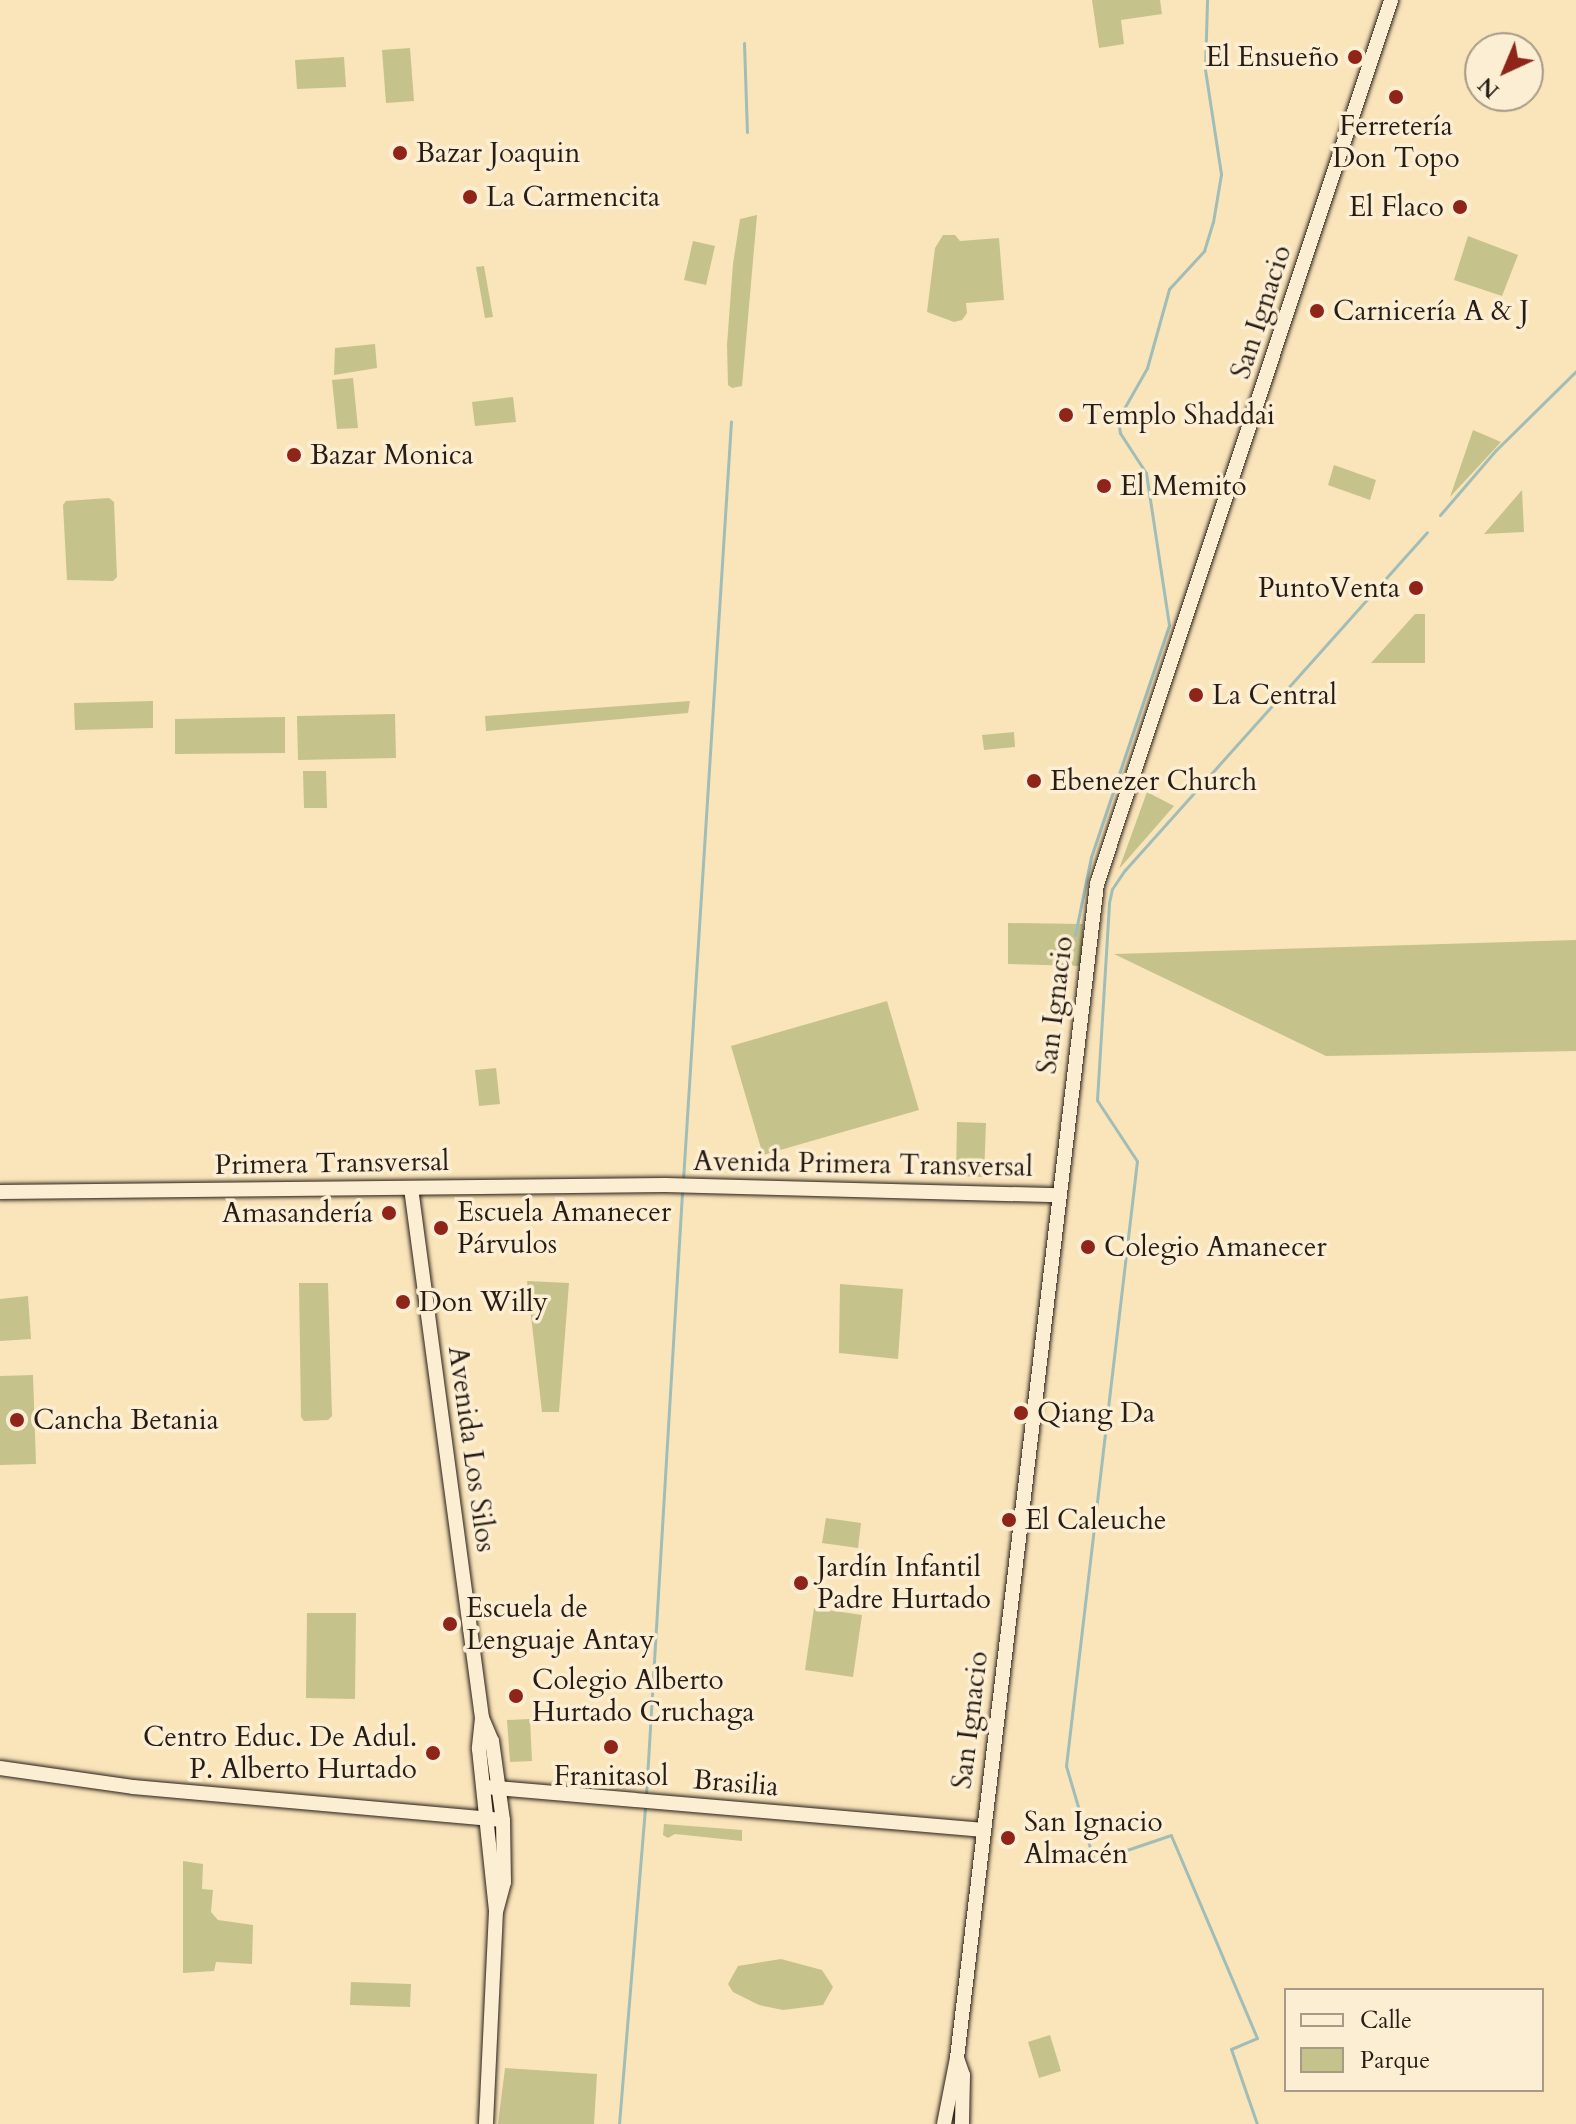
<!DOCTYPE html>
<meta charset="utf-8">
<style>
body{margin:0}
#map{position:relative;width:1576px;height:2124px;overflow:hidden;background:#fae5bb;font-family:Cardo,serif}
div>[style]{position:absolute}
.green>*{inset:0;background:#c6c28b}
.stream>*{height:3px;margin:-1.5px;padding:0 1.5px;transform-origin:1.5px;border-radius:1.5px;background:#a0bdb7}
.roads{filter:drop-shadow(0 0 2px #271d16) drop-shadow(0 0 2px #271d16)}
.secondary>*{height:14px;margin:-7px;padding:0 7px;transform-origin:7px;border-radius:7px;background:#fceed3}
.dots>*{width:22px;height:22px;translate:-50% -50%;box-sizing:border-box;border:4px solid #fceed3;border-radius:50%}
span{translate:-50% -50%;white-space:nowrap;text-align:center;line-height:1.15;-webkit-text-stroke:7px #fceed3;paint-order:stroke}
.poi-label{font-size:28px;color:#271d16}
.right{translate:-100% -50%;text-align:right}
.left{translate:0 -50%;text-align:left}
.street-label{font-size:28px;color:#271d16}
.legend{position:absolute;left:1284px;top:1988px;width:260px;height:104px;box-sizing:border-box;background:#fceed3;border:2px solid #a79a87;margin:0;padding:10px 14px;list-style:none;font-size:24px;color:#271d16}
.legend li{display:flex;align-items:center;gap:16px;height:40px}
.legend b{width:40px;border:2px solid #a79a87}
.north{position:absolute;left:1464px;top:32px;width:80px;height:80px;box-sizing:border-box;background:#fceed3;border:2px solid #a79a87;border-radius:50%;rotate:224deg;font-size:22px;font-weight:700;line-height:32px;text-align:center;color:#271d16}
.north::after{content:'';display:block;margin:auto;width:28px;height:36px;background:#8f2418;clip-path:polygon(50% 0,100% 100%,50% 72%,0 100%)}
</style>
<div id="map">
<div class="green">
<div style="clip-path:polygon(1092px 0,1160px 0,1162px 14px,1121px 20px,1124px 44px,1099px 48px)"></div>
<div style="clip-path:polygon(410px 48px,414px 101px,386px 103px,382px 50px)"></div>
<div style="clip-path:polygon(344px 57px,346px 87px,297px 89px,295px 60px)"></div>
<div style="clip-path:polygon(757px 215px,742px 386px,732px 388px,728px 385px,727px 345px,733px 264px,740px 219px)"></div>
<div style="clip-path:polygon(943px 235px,955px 235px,960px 241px,999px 238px,1004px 300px,966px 303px,967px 313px,962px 320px,954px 322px,927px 312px,935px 248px)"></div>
<div style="clip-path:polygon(1468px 236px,1518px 255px,1502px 296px,1454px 280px)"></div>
<div style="clip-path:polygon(693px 241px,715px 246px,706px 285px,684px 280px)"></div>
<div style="clip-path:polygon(484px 266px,493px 317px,485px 318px,476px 267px)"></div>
<div style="clip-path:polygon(375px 344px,377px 368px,334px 375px,335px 348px)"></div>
<div style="clip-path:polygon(353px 378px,358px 428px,337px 429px,332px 380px)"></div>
<div style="clip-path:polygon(513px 397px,516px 422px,475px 426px,472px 402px)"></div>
<div style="clip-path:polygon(1473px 430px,1501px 442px,1450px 497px)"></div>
<div style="clip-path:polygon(1334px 465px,1376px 480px,1370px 500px,1328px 485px)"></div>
<div style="clip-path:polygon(1522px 490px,1524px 532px,1484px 534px)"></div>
<div style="clip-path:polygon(109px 498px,114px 502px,117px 577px,113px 581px,67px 580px,63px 505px,66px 501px)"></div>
<div style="clip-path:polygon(1415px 614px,1425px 614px,1425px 663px,1371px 663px)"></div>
<div style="clip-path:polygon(153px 701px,153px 728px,75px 730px,74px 703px)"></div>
<div style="clip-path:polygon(690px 701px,688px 713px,486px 731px,485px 716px)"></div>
<div style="clip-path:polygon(395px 714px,396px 758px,298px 760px,297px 716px)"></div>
<div style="clip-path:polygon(285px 717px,285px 753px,175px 754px,175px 719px)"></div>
<div style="clip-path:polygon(1014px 732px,1015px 747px,984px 750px,982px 735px)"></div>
<div style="clip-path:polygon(303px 771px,326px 771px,327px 808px,304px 808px)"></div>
<div style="clip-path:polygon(1147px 792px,1174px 806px,1119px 869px)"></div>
<div style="clip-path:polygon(1008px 923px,1083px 924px,1082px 966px,1008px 964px)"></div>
<div style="clip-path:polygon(1576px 940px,1576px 1051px,1326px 1056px,1114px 954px)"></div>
<div style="clip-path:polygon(887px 1001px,919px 1110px,763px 1155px,731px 1046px)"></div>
<div style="clip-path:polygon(496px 1068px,500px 1104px,479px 1106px,475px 1070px)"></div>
<div style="clip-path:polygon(957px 1122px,986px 1123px,984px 1177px,956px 1176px)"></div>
<div style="clip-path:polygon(527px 1281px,569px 1283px,559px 1412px,542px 1412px)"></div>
<div style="clip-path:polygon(299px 1283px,328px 1283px,332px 1416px,328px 1420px,304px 1421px,301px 1417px)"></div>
<div style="clip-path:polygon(840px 1284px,903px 1289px,898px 1359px,839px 1353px)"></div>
<div style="clip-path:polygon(28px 1296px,31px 1339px,0 1341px,0 1299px)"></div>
<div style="clip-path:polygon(33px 1375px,36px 1464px,0 1465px,0 1376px)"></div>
<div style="clip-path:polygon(826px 1518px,861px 1523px,858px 1548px,822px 1543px)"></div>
<div style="clip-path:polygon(814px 1608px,862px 1615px,853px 1677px,805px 1670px)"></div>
<div style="clip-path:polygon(307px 1613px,356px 1613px,355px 1699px,306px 1698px)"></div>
<div style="clip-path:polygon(530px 1719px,532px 1761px,510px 1762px,507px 1720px)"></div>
<div style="clip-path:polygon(664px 1824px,742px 1830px,742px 1841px,675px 1834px,668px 1838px,663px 1835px)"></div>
<div style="clip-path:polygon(183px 1861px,203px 1864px,202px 1889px,213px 1890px,211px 1912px,218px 1920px,253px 1925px,252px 1964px,216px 1962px,214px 1971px,183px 1973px)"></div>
<div style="clip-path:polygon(781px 1959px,822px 1970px,833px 1987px,823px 2005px,783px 2010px,759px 2005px,733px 1992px,728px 1984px,738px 1966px)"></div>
<div style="clip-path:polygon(351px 1982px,411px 1984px,410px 2007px,350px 2005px)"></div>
<div style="clip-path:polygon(1050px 2035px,1061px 2071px,1039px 2078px,1028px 2042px)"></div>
<div style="clip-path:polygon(505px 2068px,597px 2074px,594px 2124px,498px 2124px)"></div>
</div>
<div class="stream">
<div style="left:744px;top:43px;width:89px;rotate:88.1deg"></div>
<div style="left:1440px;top:515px;width:86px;rotate:-49.3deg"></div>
<div style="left:1496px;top:450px;width:112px;rotate:-44.6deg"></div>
<div style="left:1075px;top:935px;width:80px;rotate:-78.4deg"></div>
<div style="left:1091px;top:857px;width:245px;rotate:-71.4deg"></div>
<div style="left:1169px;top:625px;width:154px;rotate:-98.6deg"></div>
<div style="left:1146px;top:473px;width:48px;rotate:-123deg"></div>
<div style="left:1120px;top:433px;width:14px;rotate:-98deg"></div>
<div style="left:1118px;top:419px;width:59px;rotate:-60.4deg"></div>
<div style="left:1147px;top:368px;width:82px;rotate:-74.4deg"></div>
<div style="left:1169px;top:289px;width:52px;rotate:-47.4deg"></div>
<div style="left:1204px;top:251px;width:30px;rotate:-73deg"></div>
<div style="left:1213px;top:222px;width:49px;rotate:-80.5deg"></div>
<div style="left:1221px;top:174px;width:106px;rotate:-98.7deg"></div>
<div style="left:1205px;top:69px;width:69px;rotate:-88.3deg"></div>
<div style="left:683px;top:1180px;width:760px;rotate:-86.38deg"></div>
<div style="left:646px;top:1795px;width:604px;rotate:-86.58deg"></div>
<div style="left:619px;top:2124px;width:318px;rotate:-85.3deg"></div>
<div style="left:1257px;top:2124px;width:79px;rotate:-109.1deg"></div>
<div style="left:1231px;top:2049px;width:28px;rotate:-23deg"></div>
<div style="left:1257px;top:2038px;width:220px;rotate:-113deg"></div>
<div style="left:1171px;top:1835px;width:81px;rotate:161.3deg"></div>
<div style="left:1094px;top:1861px;width:99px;rotate:-106.4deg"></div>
<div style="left:1066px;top:1766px;width:609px;rotate:-83.31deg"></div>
<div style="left:1137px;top:1161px;width:73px;rotate:-123.3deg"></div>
<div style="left:1097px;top:1100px;width:197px;rotate:-86.5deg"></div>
<div style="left:1109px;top:903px;width:14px;rotate:-78deg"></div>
<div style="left:1112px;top:889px;width:23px;rotate:-56deg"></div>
<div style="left:1125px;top:870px;width:453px;rotate:-48.2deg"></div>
</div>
<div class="roads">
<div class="secondary">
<div style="left:411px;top:1188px;width:535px;rotate:82.37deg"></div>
<div style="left:482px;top:1718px;width:25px;rotate:67deg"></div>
<div style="left:492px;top:1741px;width:80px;rotate:82.1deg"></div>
<div style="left:503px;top:1820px;width:62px;rotate:89.1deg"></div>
<div style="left:504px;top:1882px;width:30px;rotate:105deg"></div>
<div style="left:0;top:1192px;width:665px;rotate:-0.6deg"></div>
<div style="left:665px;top:1185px;width:394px;rotate:1.5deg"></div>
<div style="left:482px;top:1718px;width:31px;rotate:96deg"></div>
<div style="left:479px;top:1749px;width:163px;rotate:84deg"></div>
<div style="left:496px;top:1911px;width:213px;rotate:92.7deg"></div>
<div style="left:0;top:1768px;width:134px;rotate:8.1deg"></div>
<div style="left:133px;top:1787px;width:371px;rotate:5.1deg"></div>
<div style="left:485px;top:1787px;width:501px;rotate:4.93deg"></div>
<div style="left:957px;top:2058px;width:18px;rotate:71deg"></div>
<div style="left:963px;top:2075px;width:49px;rotate:91.2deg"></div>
<div style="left:944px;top:2124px;width:67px;rotate:-78.9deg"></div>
<div style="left:957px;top:2058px;width:1182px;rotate:-83.2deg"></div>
<div style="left:1097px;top:884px;width:932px;rotate:-71.6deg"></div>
</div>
</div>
<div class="dots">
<div style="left:1355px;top:57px;background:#8f2418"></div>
<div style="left:1396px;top:97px;background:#8f2418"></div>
<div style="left:400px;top:153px;background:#8f2418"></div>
<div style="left:470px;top:197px;background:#8f2418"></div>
<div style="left:1460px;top:207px;background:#8f2418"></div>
<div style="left:1317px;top:311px;background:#8f2418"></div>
<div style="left:1066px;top:415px;background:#8f2418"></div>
<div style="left:294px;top:455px;background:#8f2418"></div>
<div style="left:1104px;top:486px;background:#8f2418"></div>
<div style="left:1416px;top:588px;background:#8f2418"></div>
<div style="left:1196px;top:695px;background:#8f2418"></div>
<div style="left:1034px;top:781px;background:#8f2418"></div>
<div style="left:389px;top:1213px;background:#8f2418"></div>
<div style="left:441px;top:1228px;background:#8f2418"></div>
<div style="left:1088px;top:1247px;background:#8f2418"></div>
<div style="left:403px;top:1302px;background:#8f2418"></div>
<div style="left:1021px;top:1413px;background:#8f2418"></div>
<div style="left:17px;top:1420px;background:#8f2418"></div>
<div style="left:1009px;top:1520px;background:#8f2418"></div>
<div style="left:801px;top:1583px;background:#8f2418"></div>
<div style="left:450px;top:1624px;background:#8f2418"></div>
<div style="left:516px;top:1696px;background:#8f2418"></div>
<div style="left:611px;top:1747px;background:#8f2418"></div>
<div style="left:433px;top:1753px;background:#8f2418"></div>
<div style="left:1008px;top:1838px;background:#8f2418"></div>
</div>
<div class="poi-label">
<span class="right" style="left:1339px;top:57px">El Ensueño</span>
<span style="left:1396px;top:142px">Ferretería<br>Don Topo</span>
<span class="left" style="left:416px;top:153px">Bazar Joaquin</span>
<span class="left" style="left:486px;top:197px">La Carmencita</span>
<span class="right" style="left:1444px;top:207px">El Flaco</span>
<span class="left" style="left:1333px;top:311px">Carnicería A &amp; J</span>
<span class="left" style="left:1082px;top:415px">Templo Shaddai</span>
<span class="left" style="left:310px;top:455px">Bazar Monica</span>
<span class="left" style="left:1120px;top:486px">El Memito</span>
<span class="right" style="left:1400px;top:588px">PuntoVenta</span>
<span class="left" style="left:1212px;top:695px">La Central</span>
<span class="left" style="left:1050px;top:781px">Ebenezer Church</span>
<span class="left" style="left:457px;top:1228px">Escuela Amanecer<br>Párvulos</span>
<span class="right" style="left:373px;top:1213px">Amasandería</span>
<span class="left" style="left:1104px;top:1247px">Colegio Amanecer</span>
<span class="left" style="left:419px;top:1302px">Don Willy</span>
<span class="left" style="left:1037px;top:1413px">Qiang Da</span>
<span class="left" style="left:33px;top:1420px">Cancha Betania</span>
<span class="left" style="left:1025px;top:1520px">El Caleuche</span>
<span class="left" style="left:817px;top:1583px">Jardín Infantil<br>Padre Hurtado</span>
<span class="left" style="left:466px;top:1624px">Escuela de<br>Lenguaje Antay</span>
<span class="left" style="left:532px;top:1696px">Colegio Alberto<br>Hurtado Cruchaga</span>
<span class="right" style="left:417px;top:1753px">Centro Educ. De Adul.<br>P. Alberto Hurtado</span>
<span style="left:611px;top:1776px">Franitasol</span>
<span class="left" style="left:1024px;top:1838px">San Ignacio<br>Almacén</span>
</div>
<div class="street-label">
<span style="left:1261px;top:312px;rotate:-72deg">San Ignacio</span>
<span style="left:1055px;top:1005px;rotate:-83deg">San Ignacio</span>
<span style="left:332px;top:1163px;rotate:-1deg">Primera Transversal</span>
<span style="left:863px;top:1164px;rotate:1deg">Avenida Primera Transversal</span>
<span style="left:472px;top:1449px;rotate:82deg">Avenida Los Silos</span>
<span style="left:970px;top:1720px;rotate:-83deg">San Ignacio</span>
<span style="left:736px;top:1783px;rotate:5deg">Brasilia</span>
</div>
<ul class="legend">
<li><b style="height:10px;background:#fceed3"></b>Calle</li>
<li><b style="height:22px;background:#c6c28b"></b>Parque</li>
</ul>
<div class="north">N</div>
</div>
